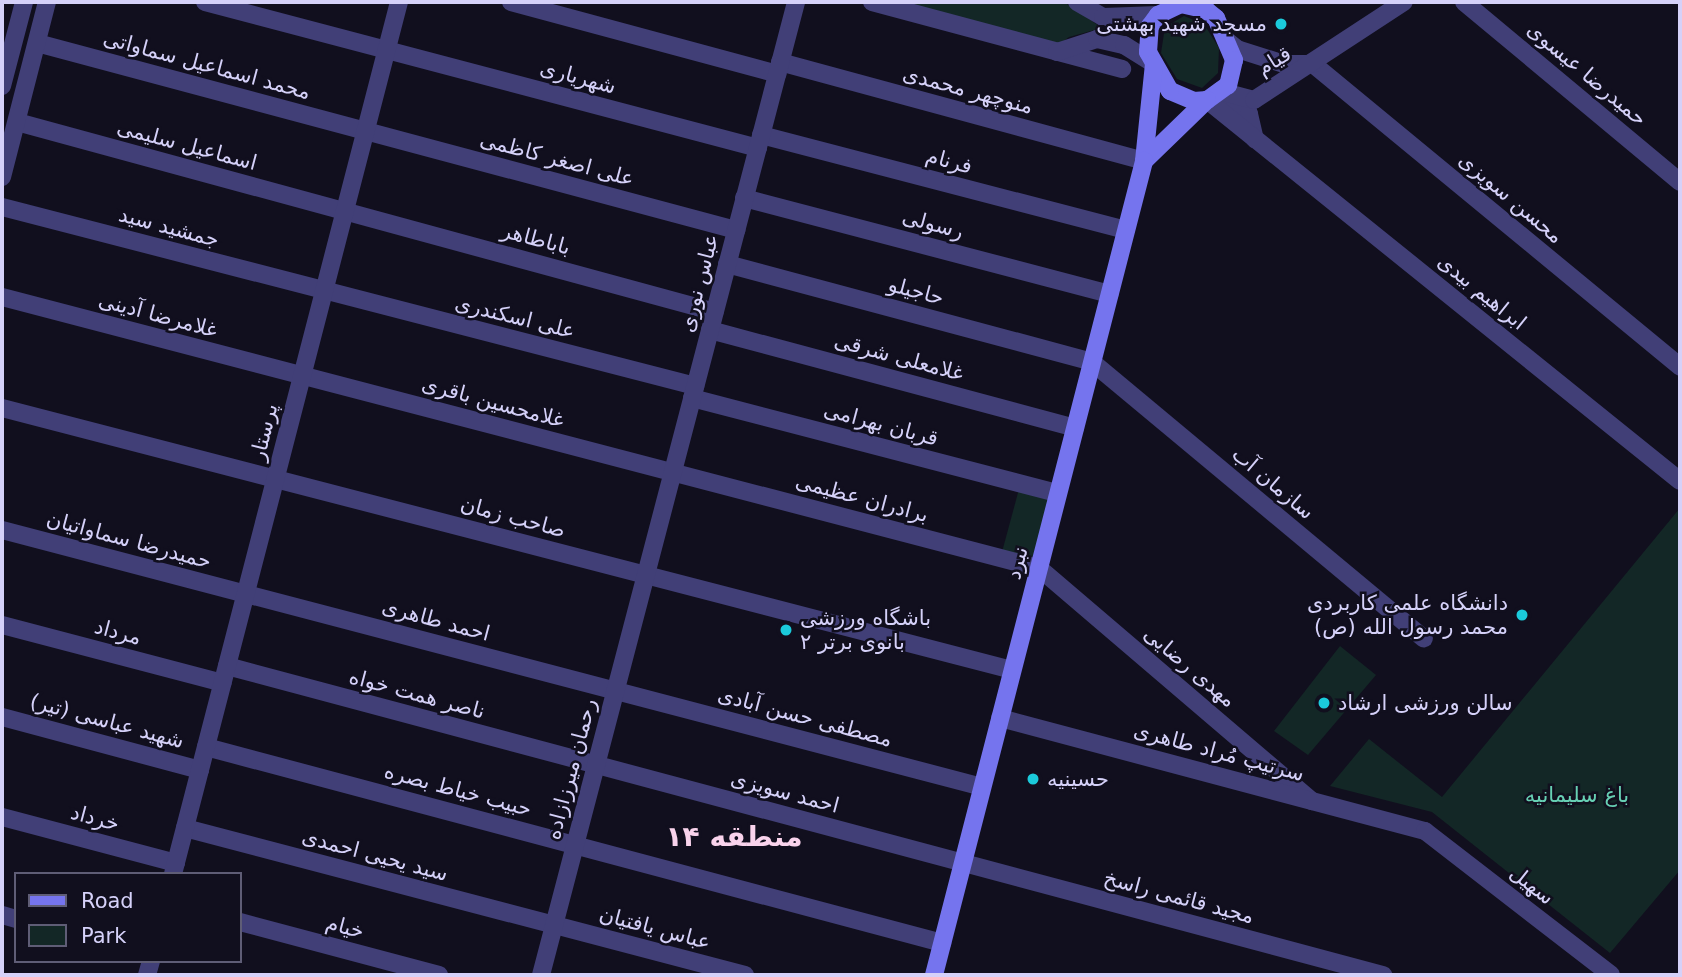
<!DOCTYPE html>
<meta charset="utf-8">
<style>
body{margin:0}
#map{position:relative;width:1682px;height:977px;overflow:hidden;background:#110f1e;font-family:"DejaVu Sans",Vazirmatn,sans-serif}
div>[style]{position:absolute}
.green>*{inset:0;background:#132726}
.minor>*{height:18px;margin:-9px;padding:0 9px;transform-origin:9px;border-radius:9px;background:#413f77}
.tertiary>*{height:18px;margin:-9px;padding:0 9px;transform-origin:9px;border-radius:9px;background:#413f77}
.secondary>*{height:18px;margin:-9px;padding:0 9px;transform-origin:9px;border-radius:9px;background:#7574ee}
.dots>*{width:19px;height:19px;translate:-50% -50%;box-sizing:border-box;border:4px solid #110f1e;border-radius:50%}
span{translate:-50% -50%;white-space:nowrap;text-align:center;line-height:1.15;-webkit-text-stroke:5px #110f1e;paint-order:stroke}
.poi-label{font-size:21px;color:#d5d1f9}
.right{translate:-100% -50%;text-align:right}
.left{translate:0 -50%;text-align:left}
.street-label{font-size:21px;color:#d5d1f9}
.park-label{font-size:21px;color:#67d0b4}
.district-label{font-size:28px;color:#f9d3ec;font-weight:700}
.frame{position:absolute;inset:0;border:4px solid #d5d1f9;pointer-events:none}
.legend{position:absolute;left:14px;top:872px;width:228px;height:91px;box-sizing:border-box;background:#110f1e;border:2px solid #5f5d76;margin:0;padding:9px 12px;list-style:none;font-size:21px;color:#d5d1f9}
.legend li{display:flex;align-items:center;gap:14px;height:35px}
.legend b{width:35px;border:2px solid #5f5d76}
</style>
<div id="map">
<div class="green">
<div style="clip-path:polygon(894px 2px,1064px 2px,1102px 28px,1069px 37px,1057px 46px)"></div>
<div style="clip-path:polygon(1184px 16px,1204px 24px,1219px 48px,1218px 73px,1202px 88px,1177px 79px,1161px 53px,1165px 27px)"></div>
<div style="clip-path:polygon(1019px 489px,1051px 497px,1035px 560px,1002px 552px)"></div>
<div style="clip-path:polygon(1680px 508px,1680px 870px,1610px 953px,1432px 812px,1330px 786px,1369px 739px,1442px 797px)"></div>
<div style="clip-path:polygon(1340px 646px,1376px 675px,1308px 755px,1274px 731px)"></div>
</div>
<div class="minor">
<div style="left:205px;top:2px;width:572px;rotate:14.79deg"></div>
<div style="left:511px;top:2px;width:276px;rotate:15.1deg"></div>
<div style="left:1464px;top:2px;width:281px;rotate:39.8deg"></div>
<div style="left:37px;top:43px;width:724px;rotate:14.98deg"></div>
<div style="left:780px;top:62px;width:377px;rotate:15.2deg"></div>
<div style="left:1313px;top:64px;width:476px;rotate:39.5deg"></div>
<div style="left:1220px;top:91px;width:37px;rotate:38deg"></div>
<div style="left:1249px;top:114px;width:26px;rotate:77deg"></div>
<div style="left:1207px;top:100px;width:607px;rotate:38.85deg"></div>
<div style="left:17px;top:122px;width:723px;rotate:15.23deg"></div>
<div style="left:761px;top:135px;width:377px;rotate:14.6deg"></div>
<div style="left:744px;top:198px;width:378px;rotate:14.7deg"></div>
<div style="left:2px;top:207px;width:716px;rotate:14.48deg"></div>
<div style="left:727px;top:264px;width:378px;rotate:15deg"></div>
<div style="left:1092px;top:362px;width:432px;rotate:39.8deg"></div>
<div style="left:2px;top:297px;width:1072px;rotate:14.65deg"></div>
<div style="left:1039px;top:568px;width:359px;rotate:40.5deg"></div>
<div style="left:710px;top:330px;width:378px;rotate:15deg"></div>
<div style="left:692px;top:398px;width:378px;rotate:14.6deg"></div>
<div style="left:2px;top:530px;width:1013px;rotate:14.69deg"></div>
<div style="left:2px;top:625px;width:228px;rotate:14.7deg"></div>
<div style="left:227px;top:666px;width:1197px;rotate:14.97deg"></div>
<div style="left:2px;top:717px;width:205px;rotate:15deg"></div>
<div style="left:1000px;top:718px;width:440px;rotate:14.9deg"></div>
<div style="left:1425px;top:831px;width:235px;rotate:37.7deg"></div>
<div style="left:206px;top:747px;width:762px;rotate:14.91deg"></div>
<div style="left:2px;top:817px;width:180px;rotate:14.8deg"></div>
<div style="left:185px;top:828px;width:579px;rotate:14.71deg"></div>
<div style="left:2px;top:915px;width:15px;rotate:16deg"></div>
<div style="left:240px;top:922px;width:206px;rotate:14.9deg"></div>
</div>
<div class="tertiary">
<div style="left:872px;top:2px;width:259px;rotate:15deg"></div>
<div style="left:1077px;top:2px;width:30px;rotate:30deg"></div>
<div style="left:1103px;top:17px;width:55px;rotate:-2.1deg"></div>
<div style="left:1226px;top:40px;width:14px;rotate:39deg"></div>
<div style="left:1237px;top:49px;width:49px;rotate:17.7deg"></div>
<div style="left:1284px;top:64px;width:29px"></div>
<div style="left:1057px;top:52px;width:42px;rotate:-18deg"></div>
<div style="left:1097px;top:39px;width:28px;rotate:13deg"></div>
<div style="left:1124px;top:45px;width:36px;rotate:32deg"></div>
<div style="left:2px;top:86px;width:87px;rotate:-75.3deg"></div>
<div style="left:1220px;top:91px;width:35px;rotate:15deg"></div>
<div style="left:1254px;top:100px;width:179px;rotate:-33.2deg"></div>
<div style="left:2px;top:177px;width:181px;rotate:-75.6deg"></div>
<div style="left:2px;top:408px;width:1043px;rotate:14.54deg"></div>
<div style="left:173px;top:874px;width:901px;rotate:-75.47deg"></div>
<div style="left:147px;top:975px;width:15px;rotate:-74deg"></div>
<div style="left:541px;top:975px;width:1006px;rotate:-75.31deg"></div>
</div>
<div class="secondary">
<div style="left:1181px;top:4px;width:26px;rotate:13deg"></div>
<div style="left:1206px;top:10px;width:13px;rotate:39deg"></div>
<div style="left:1216px;top:18px;width:46px;rotate:66.8deg"></div>
<div style="left:1234px;top:60px;width:26px;rotate:103deg"></div>
<div style="left:1228px;top:85px;width:26px;rotate:144deg"></div>
<div style="left:1207px;top:100px;width:13px;rotate:176deg"></div>
<div style="left:1194px;top:101px;width:26px;rotate:-157deg"></div>
<div style="left:1170px;top:91px;width:45px;rotate:-119.4deg"></div>
<div style="left:1148px;top:52px;width:26px;rotate:-86deg"></div>
<div style="left:1150px;top:26px;width:14px;rotate:-54deg"></div>
<div style="left:1158px;top:15px;width:25px;rotate:-26deg"></div>
<div style="left:1154px;top:64px;width:98px;rotate:95.9deg"></div>
<div style="left:1144px;top:161px;width:88px;rotate:-44.1deg"></div>
<div style="left:934px;top:975px;width:841px;rotate:-75.53deg"></div>
</div>
<div class="dots">
<div style="left:1281px;top:24px;background:#1bcadb"></div>
<div style="left:1522px;top:615px;background:#1bcadb"></div>
<div style="left:786px;top:630px;background:#1bcadb"></div>
<div style="left:1324px;top:703px;background:#1bcadb"></div>
<div style="left:1033px;top:779px;background:#1bcadb"></div>
</div>
<div class="poi-label">
<span class="right" style="left:1267px;top:24px">مسجد شهید بهشتی</span>
<span class="right" style="left:1508px;top:615px">دانشگاه علمی کاربردی<br>محمد رسول الله (ص)</span>
<span class="left" style="left:800px;top:630px">باشگاه ورزشی<br>بانوی برتر ۲</span>
<span class="left" style="left:1338px;top:703px">سالن ورزشی ارشاد</span>
<span class="left" style="left:1047px;top:779px">حسینیه</span>
</div>
<div class="street-label">
<span style="left:1274px;top:61px;rotate:-32deg">قیام</span>
<span style="left:207px;top:65px;rotate:15deg">محمد اسماعیل سماواتی</span>
<span style="left:1587px;top:74px;rotate:40deg">حمیدرضا عیسوی</span>
<span style="left:578px;top:77px;rotate:15deg">شهریاری</span>
<span style="left:968px;top:90px;rotate:15deg">منوچهر محمدی</span>
<span style="left:187px;top:145px;rotate:15deg">اسماعیل سلیمی</span>
<span style="left:557px;top:159px;rotate:15deg">علی اصغر کاظمی</span>
<span style="left:949px;top:161px;rotate:15deg">فرنام</span>
<span style="left:1511px;top:198px;rotate:40deg">محسن سویزی</span>
<span style="left:933px;top:224px;rotate:15deg">رسولى</span>
<span style="left:169px;top:227px;rotate:15deg">جمشید سید</span>
<span style="left:536px;top:239px;rotate:15deg">باباطاهر</span>
<span style="left:699px;top:283px;rotate:-75deg">عباس نوری</span>
<span style="left:916px;top:291px;rotate:15deg">حاجیلو</span>
<span style="left:1482px;top:292px;rotate:39deg">ابراهیم بیدی</span>
<span style="left:158px;top:315px;rotate:15deg">غلامرضا آدینی</span>
<span style="left:515px;top:317px;rotate:14deg">علی اسکندری</span>
<span style="left:899px;top:357px;rotate:15deg">غلامعلی شرقی</span>
<span style="left:493px;top:402px;rotate:15deg">غلامحسین باقری</span>
<span style="left:881px;top:424px;rotate:15deg">قربان بهرامی</span>
<span style="left:264px;top:432px;rotate:-76deg">پرستار</span>
<span style="left:1273px;top:483px;rotate:40deg">سازمان آب</span>
<span style="left:862px;top:498px;rotate:15deg">برادران عظیمی</span>
<span style="left:513px;top:517px;rotate:15deg">صاحب زمان</span>
<span style="left:129px;top:540px;rotate:15deg">حمیدرضا سماواتیان</span>
<span style="left:1017px;top:563px;rotate:-75deg">نبرد</span>
<span style="left:436px;top:620px;rotate:15deg">احمد طاهری</span>
<span style="left:118px;top:632px;rotate:15deg">مرداد</span>
<span style="left:1190px;top:667px;rotate:40deg">مهدی رضایی</span>
<span style="left:417px;top:694px;rotate:15deg">ناصر همت خواه</span>
<span style="left:805px;top:717px;rotate:15deg">مصطفی حسن آبادی</span>
<span style="left:107px;top:721px;rotate:15deg">شهید عباسی (تیر)</span>
<span style="left:1219px;top:752px;rotate:15deg">سرتیپ مُراد طاهری</span>
<span style="left:571px;top:769px;rotate:-75deg">رحمان میرزازاده</span>
<span style="left:458px;top:790px;rotate:15deg">حبیب خیاط بصره</span>
<span style="left:785px;top:792px;rotate:15deg">احمد سویزی</span>
<span style="left:95px;top:818px;rotate:15deg">خرداد</span>
<span style="left:375px;top:855px;rotate:15deg">سید یحیی احمدی</span>
<span style="left:1532px;top:885px;rotate:38deg">سهیل</span>
<span style="left:1179px;top:897px;rotate:15deg">مجید قائمی راسخ</span>
<span style="left:345px;top:927px;rotate:15deg">خیام</span>
<span style="left:655px;top:928px;rotate:15deg">عباس یافتیان</span>
</div>
<div class="park-label">
<span style="left:1577px;top:795px">باغ سلیمانیه</span>
</div>
<div class="district-label">
<span style="left:734px;top:837px">منطقه ۱۴</span>
</div>
<div class="frame"></div>
<ul class="legend">
<li><b style="height:9px;background:#7574ee"></b>Road</li>
<li><b style="height:19px;background:#132726"></b>Park</li>
</ul>
</div>
